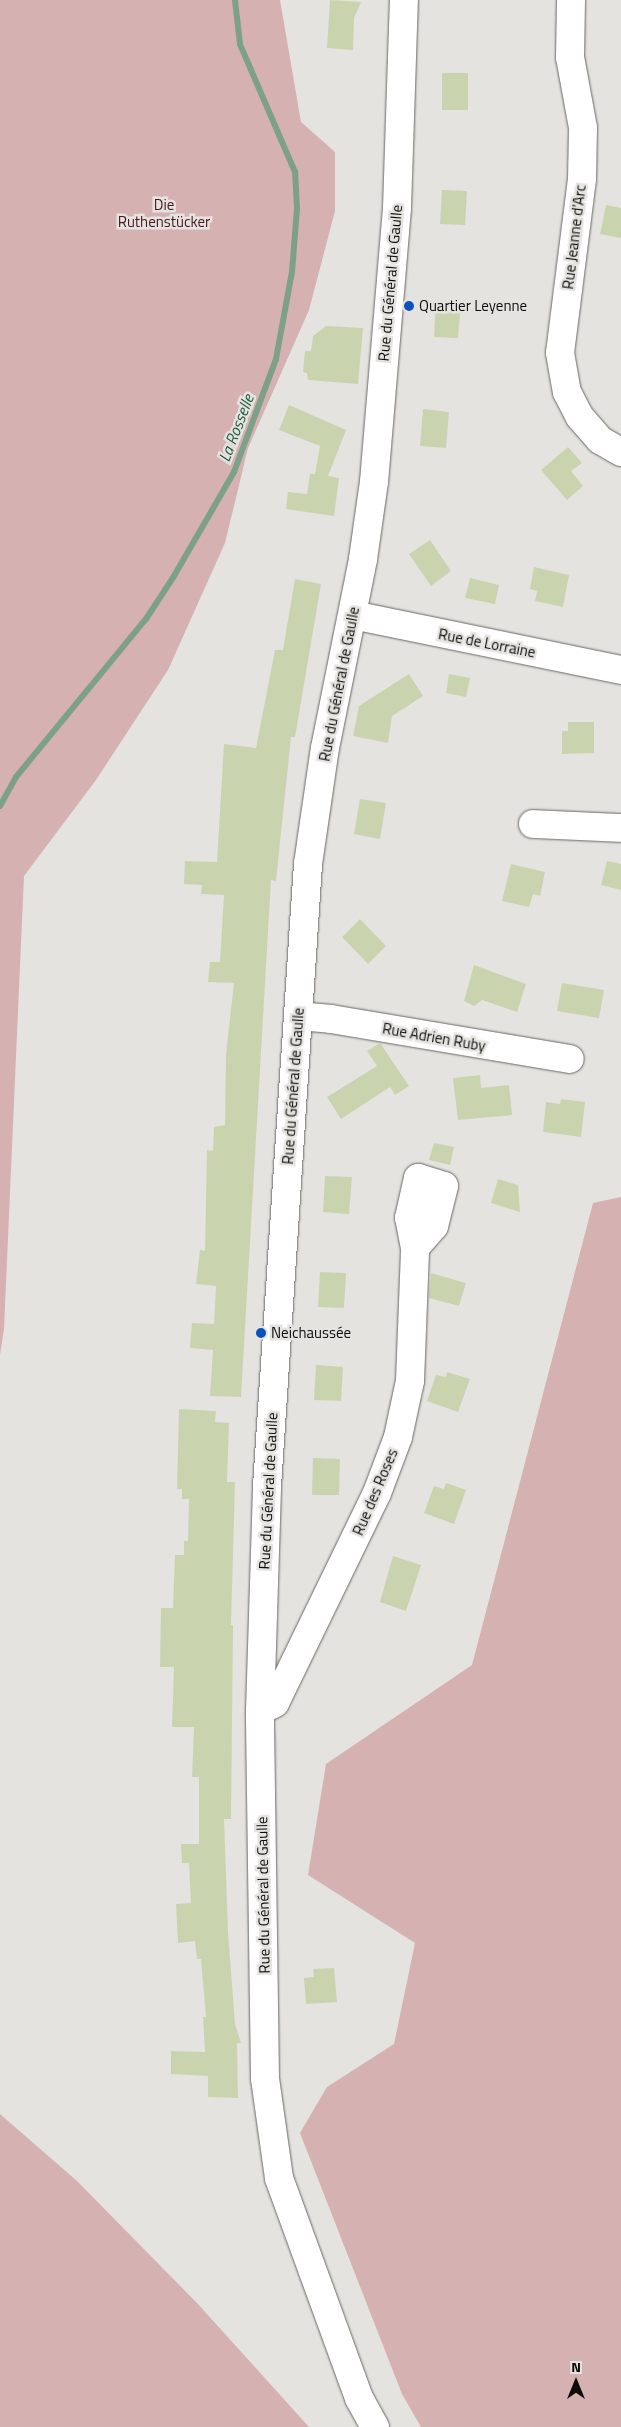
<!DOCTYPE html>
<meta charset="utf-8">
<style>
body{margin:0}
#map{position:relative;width:621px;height:2427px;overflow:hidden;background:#e5e3e0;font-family:"Titillium Web",sans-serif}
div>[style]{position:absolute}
.green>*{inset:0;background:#d6b1b1}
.stream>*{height:6px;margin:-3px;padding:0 3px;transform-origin:3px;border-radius:3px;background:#7da089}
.building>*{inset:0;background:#c9d4af}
.roads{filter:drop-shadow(0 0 1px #686764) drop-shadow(0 0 1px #686764)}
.minor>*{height:28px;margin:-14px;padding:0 14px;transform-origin:14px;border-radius:14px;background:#fff}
.major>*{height:28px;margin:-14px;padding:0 14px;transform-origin:14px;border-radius:14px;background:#fff}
.dots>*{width:14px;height:14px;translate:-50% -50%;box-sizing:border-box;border:2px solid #e5e3e0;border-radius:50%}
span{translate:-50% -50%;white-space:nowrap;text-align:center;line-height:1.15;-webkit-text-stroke:5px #e5e3e0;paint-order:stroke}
.park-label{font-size:15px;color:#4c161d}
.street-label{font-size:15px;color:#0c0c0b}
.poi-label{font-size:15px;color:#0c0c0b}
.left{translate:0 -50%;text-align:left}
.water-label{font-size:16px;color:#225b3b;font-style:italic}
.north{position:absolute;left:551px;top:2357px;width:50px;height:50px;-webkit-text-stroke:4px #e5e3e0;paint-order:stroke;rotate:0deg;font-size:14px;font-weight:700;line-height:20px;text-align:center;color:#0c0c0b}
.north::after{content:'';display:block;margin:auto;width:18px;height:22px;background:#0c0c0b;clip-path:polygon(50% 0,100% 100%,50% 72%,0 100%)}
</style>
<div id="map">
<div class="green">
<div style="clip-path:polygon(0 0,280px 0,301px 122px,335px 152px,335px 211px,309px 310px,248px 448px,225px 543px,168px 670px,96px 780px,24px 876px,4px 1329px,0 1355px)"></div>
<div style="clip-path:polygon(621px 1197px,621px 2427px,421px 2427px,402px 2394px,300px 2133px,327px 2087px,394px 2044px,415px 1943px,308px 1875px,326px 1764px,472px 1665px,593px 1203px)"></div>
<div style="clip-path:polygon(0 2114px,77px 2181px,197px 2303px,309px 2427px,0 2427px)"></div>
</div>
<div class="stream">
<div style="left:0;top:806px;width:33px;rotate:-61deg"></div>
<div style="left:16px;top:777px;width:205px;rotate:-50.6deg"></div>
<div style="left:146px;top:619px;width:51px;rotate:-56.9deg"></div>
<div style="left:174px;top:576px;width:120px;rotate:-60deg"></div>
<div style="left:234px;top:472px;width:121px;rotate:-69.6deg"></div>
<div style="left:276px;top:359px;width:88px;rotate:-79.6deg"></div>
<div style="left:292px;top:272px;width:64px;rotate:-85.5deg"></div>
<div style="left:297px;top:208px;width:36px;rotate:-93deg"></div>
<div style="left:295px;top:172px;width:139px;rotate:-113.3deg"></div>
<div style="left:240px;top:44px;width:44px;rotate:-96.5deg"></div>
</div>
<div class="building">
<div style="clip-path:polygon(330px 0,361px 2px,354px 18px,353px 50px,327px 48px)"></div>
<div style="clip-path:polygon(442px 73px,468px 73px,468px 110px,442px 110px)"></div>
<div style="clip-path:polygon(442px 190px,467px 191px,465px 225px,440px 224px)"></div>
<div style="clip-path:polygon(606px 205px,621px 208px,621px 238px,600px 234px)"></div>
<div style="clip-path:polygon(436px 301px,461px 303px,458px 338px,434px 337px)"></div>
<div style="clip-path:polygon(326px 326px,363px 328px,358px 384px,308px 380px,307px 373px,303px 372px,305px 351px,311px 351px,313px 336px)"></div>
<div style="clip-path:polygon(289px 405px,346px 430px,328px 476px,339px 478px,334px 516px,286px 509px,288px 492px,307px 494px,310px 474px,315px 474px,320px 446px,279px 430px)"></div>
<div style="clip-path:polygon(423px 409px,449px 412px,446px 448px,420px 446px)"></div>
<div style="clip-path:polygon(568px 447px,582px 463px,571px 471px,583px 486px,567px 500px,541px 470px)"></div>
<div style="clip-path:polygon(430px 540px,451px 571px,431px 586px,409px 554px)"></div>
<div style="clip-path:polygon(534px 567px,569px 575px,563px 607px,535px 601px,537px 591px,530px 589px)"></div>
<div style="clip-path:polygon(470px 578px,499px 585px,495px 604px,465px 598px)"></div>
<div style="clip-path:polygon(295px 579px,321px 584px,295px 737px,291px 737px,276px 881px,271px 880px,241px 1397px,210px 1396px,213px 1350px,190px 1348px,192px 1323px,214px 1324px,216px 1286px,196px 1284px,200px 1250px,205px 1251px,207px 1150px,213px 1151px,214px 1127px,225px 1125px,226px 1054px,234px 983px,208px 982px,210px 962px,220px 962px,224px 895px,201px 894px,202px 885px,184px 884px,185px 861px,217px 862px,224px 744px,256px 748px,275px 650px,283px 650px)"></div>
<div style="clip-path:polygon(409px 674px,423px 696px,392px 716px,388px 743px,353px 736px,359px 706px)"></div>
<div style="clip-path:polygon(449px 674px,470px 678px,466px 697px,446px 693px)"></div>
<div style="clip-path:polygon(568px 722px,594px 722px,594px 753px,562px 754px,562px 731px,568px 731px)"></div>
<div style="clip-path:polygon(360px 799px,386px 803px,380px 839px,354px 834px)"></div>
<div style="clip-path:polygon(607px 861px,621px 864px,621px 890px,601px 885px)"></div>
<div style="clip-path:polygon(511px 864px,545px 872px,540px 896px,533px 894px,529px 907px,502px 901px)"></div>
<div style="clip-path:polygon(360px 919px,386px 946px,368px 964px,342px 937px)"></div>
<div style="clip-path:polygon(474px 965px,526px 984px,517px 1012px,482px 1000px,474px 1006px,464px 1001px)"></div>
<div style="clip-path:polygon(562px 983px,604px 990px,599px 1018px,557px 1011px)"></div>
<div style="clip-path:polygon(380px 1043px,409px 1086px,395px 1095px,390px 1087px,341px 1119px,327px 1097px,377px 1066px,367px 1051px)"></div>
<div style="clip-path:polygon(480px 1075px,481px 1088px,509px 1085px,512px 1115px,458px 1120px,453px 1078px)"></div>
<div style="clip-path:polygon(561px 1099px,585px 1102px,581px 1137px,543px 1132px,546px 1102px,560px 1104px)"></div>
<div style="clip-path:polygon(434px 1143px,454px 1147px,450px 1165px,429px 1160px)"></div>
<div style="clip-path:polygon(325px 1176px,352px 1177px,349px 1214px,323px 1212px)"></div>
<div style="clip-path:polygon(498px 1179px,518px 1185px,520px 1212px,491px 1203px)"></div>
<div style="clip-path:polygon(320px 1272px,346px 1273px,344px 1308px,318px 1307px)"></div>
<div style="clip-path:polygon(431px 1273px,466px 1283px,459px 1306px,429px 1298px)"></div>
<div style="clip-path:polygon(316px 1365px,343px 1367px,341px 1401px,314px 1400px)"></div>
<div style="clip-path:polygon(447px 1372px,470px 1379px,458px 1412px,427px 1401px,436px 1375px,446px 1377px)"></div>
<div style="clip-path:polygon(179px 1409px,216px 1411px,215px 1422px,229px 1423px,227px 1482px,235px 1482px,231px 1625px,233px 1625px,231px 1819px,224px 1819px,228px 1932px,235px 2024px,241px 2043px,237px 2043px,238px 2098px,208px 2097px,208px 2076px,171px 2074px,171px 2051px,205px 2052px,203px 2017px,206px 2017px,201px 1959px,197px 1959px,195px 1941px,178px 1943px,176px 1904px,191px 1903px,189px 1863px,182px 1863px,181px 1844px,199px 1844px,199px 1777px,192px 1777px,194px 1727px,172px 1727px,174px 1667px,160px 1667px,161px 1608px,173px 1608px,175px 1555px,184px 1555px,184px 1541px,188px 1541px,189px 1499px,182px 1499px,182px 1489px,177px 1489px)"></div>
<div style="clip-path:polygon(313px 1458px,340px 1459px,339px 1495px,312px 1495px)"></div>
<div style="clip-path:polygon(446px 1483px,466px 1490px,454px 1524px,424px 1513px,434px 1486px,444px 1489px)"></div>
<div style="clip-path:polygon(393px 1556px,421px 1565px,406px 1611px,380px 1602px)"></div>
<div style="clip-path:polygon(334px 1968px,337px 2002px,306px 2004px,304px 1978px,314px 1977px,313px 1969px)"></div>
</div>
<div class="roads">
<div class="minor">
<div style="left:571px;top:0;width:57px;rotate:91deg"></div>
<div style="left:570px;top:57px;width:72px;rotate:79.6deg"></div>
<div style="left:583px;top:128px;width:51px;rotate:91.1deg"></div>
<div style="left:582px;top:179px;width:175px;rotate:97.2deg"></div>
<div style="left:560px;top:353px;width:40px;rotate:80deg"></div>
<div style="left:567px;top:392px;width:28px;rotate:63deg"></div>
<div style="left:580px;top:417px;width:30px;rotate:49deg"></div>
<div style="left:600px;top:440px;width:24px;rotate:30deg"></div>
<div style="left:353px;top:615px;width:274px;rotate:11.6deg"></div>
<div style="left:533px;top:824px;width:88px;rotate:2.6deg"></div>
<div style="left:298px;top:1016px;width:33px;rotate:5deg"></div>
<div style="left:331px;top:1019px;width:242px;rotate:9.5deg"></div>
<div style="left:260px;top:1711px;width:17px;rotate:-28deg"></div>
<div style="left:275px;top:1703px;width:233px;rotate:-64.1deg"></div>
<div style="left:377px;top:1493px;width:60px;rotate:-69.4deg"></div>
<div style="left:398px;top:1437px;width:57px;rotate:-77.9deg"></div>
<div style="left:410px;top:1381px;width:133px;rotate:-87.8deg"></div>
<div style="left:415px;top:1248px;width:31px;rotate:-101deg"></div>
<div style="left:409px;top:1218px;width:41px;rotate:-77.3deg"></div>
<div style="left:418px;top:1178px;width:27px;rotate:17deg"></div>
<div style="left:444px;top:1186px;width:41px;rotate:104deg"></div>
<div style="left:434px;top:1226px;width:29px;rotate:131deg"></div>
</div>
<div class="major">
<div style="left:375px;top:2427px;width:33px;rotate:-119deg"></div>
<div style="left:359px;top:2398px;width:234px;rotate:-110deg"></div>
<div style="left:279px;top:2178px;width:100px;rotate:-98deg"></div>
<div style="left:265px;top:2079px;width:368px;rotate:-90.8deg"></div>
<div style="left:260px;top:1711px;width:225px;rotate:-88.2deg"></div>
<div style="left:267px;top:1486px;width:623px;rotate:-86.23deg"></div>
<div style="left:308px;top:864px;width:117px;rotate:-81.7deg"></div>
<div style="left:325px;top:748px;width:193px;rotate:-78.6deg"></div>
<div style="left:363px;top:559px;width:78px;rotate:-81.9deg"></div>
<div style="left:374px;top:482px;width:275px;rotate:-85.2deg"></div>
<div style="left:397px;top:208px;width:208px;rotate:-88.1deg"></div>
</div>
</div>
<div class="dots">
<div style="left:409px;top:306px;background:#0c52bd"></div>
<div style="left:261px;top:1333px;background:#0c52bd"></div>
</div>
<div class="park-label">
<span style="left:164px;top:213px">Die<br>Ruthenstücker</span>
</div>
<div class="street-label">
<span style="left:574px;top:237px;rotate:-83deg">Rue Jeanne d'Arc</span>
<span style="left:390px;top:283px;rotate:-85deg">Rue du Général de Gaulle</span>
<span style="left:487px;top:643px;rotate:11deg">Rue de Lorraine</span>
<span style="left:339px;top:684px;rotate:-79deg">Rue du Général de Gaulle</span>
<span style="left:434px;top:1037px;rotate:10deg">Rue Adrien Ruby</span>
<span style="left:293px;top:1086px;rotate:-86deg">Rue du Général de Gaulle</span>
<span style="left:268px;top:1491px;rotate:-87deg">Rue du Général de Gaulle</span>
<span style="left:375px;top:1492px;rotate:-67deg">Rue des Roses</span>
<span style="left:263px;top:1895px;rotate:-91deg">Rue du Général de Gaulle</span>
</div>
<div class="poi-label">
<span class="left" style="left:419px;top:306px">Quartier Leyenne</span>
<span class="left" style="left:271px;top:1333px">Neichaussée</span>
</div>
<div class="water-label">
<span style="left:236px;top:428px;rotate:-69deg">La Rosselle</span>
</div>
<div class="north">N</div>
</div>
